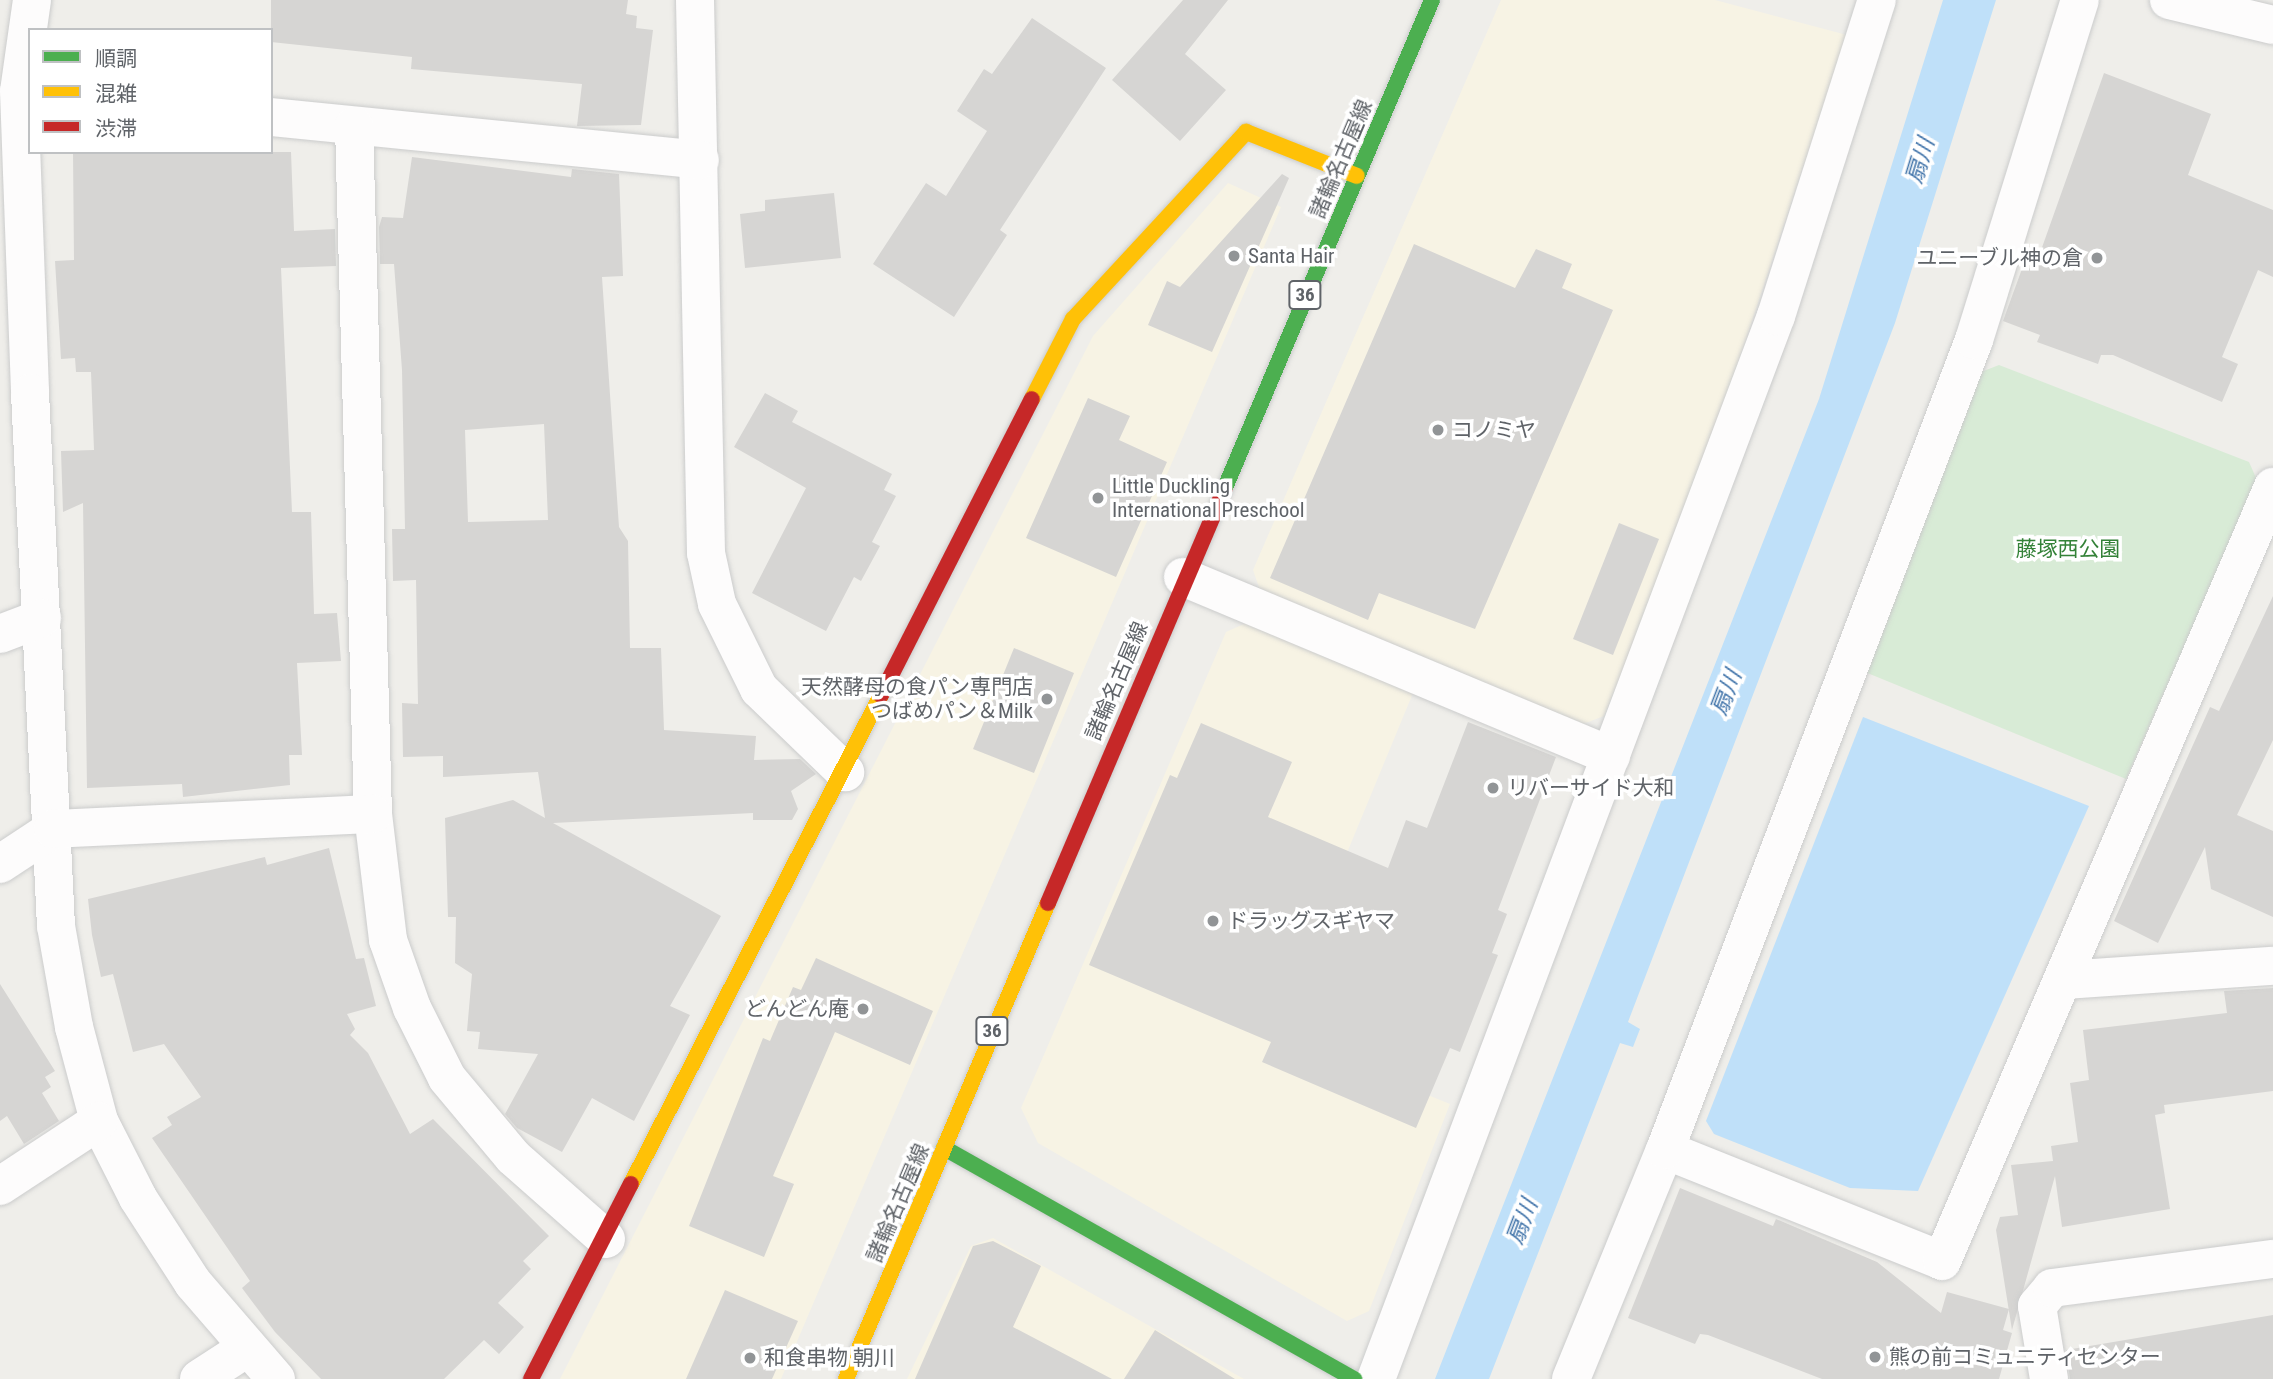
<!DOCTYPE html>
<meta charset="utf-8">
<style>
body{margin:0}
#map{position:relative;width:2273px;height:1379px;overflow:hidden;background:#efeeea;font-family:"Roboto Condensed","Noto Sans JP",sans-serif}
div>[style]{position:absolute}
.commercial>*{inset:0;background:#f7f3e4}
.green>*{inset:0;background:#d8ebd6}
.water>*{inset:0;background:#bfe0f9}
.building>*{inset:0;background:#d6d5d3}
.roads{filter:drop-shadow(0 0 2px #cbcccc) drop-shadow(0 0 2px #cbcccc)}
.street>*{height:38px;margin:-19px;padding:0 19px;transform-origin:19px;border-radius:19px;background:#fdfcfc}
.fast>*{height:16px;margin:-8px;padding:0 8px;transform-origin:8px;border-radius:8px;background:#4caf50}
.slow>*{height:16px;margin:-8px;padding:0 8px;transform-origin:8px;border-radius:8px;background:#ffc107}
.jam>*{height:16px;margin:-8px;padding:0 8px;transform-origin:8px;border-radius:8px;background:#c62828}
.dots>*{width:19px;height:19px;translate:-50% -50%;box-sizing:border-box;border:4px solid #fff;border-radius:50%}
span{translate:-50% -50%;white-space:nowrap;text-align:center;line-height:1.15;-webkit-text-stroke:7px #fff;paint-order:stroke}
.shield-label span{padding:2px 5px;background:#fff;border:2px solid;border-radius:5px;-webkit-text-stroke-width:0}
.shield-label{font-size:19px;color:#5f6368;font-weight:700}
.street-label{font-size:21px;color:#5f6368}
.poi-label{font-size:21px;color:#5f6368}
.left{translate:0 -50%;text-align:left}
.right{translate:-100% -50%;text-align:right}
.park-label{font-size:21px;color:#348238}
.water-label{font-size:23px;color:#4174aa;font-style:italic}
.legend{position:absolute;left:28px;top:28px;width:245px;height:126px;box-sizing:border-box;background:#fff;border:2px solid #bfc1c3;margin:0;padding:9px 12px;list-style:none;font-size:21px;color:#5f6368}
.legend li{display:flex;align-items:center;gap:14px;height:35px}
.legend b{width:35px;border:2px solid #bfc1c3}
</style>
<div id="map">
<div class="commercial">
<div style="clip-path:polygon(1501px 0,1715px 0,1847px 35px,1734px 375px,1640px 628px,1604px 716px,1583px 724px,1261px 593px,1253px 570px)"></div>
<div style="clip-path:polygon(1228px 183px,1281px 207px,781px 1379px,560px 1379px,1093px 336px)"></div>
<div style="clip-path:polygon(1246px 623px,1413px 693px,1273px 1032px,1450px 1104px,1369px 1311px,1347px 1321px,1038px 1143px,1021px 1108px,1226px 632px)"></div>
<div style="clip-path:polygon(993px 1238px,1244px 1379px,907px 1379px,971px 1246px)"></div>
</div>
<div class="green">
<div style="clip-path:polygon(1999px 365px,2249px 462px,2257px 480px,2126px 779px,1865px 672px,1981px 372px)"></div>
</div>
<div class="water">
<div style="clip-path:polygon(1943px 0,1996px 0,1895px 323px,1628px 1022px,1640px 1029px,1633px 1047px,1620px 1043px,1489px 1379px,1435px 1379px,1819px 399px)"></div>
<div style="clip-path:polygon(1863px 717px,2089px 806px,1918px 1191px,1850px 1188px,1714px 1134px,1706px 1121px)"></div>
</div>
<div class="building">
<div style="clip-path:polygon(271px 0,628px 0,626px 14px,637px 16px,636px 28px,653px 30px,641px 125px,577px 126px,582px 84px,411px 69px,412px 57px,271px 42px)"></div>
<div style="clip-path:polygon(1183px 0,1228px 0,1185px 54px,1226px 90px,1180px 141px,1112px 80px)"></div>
<div style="clip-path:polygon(1032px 18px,1106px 68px,1000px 230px,1007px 235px,954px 317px,873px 264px,926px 183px,946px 196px,987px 131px,957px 111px,984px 69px,992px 74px)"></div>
<div style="clip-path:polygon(2104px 73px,2211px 114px,2188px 175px,2273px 210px,2273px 277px,2258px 270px,2222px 357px,2238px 364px,2222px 402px,2113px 355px,2101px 355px,2098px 364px,2037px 342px,2040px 335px,2003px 321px,2023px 266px,2034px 270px)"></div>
<div style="clip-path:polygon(73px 152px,291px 152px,294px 231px,335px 229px,336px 266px,281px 268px,292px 512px,311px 512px,314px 614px,337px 613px,341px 661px,297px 663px,302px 755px,289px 755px,290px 785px,183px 797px,182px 784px,87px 788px,83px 503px,63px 512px,61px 451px,94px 450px,91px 372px,76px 372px,75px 358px,61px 359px,55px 261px,74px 260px)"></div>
<div style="clip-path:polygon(evenodd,412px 157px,571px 177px,572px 169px,619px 174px,623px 276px,602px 277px,619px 527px,628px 541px,630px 648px,661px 648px,664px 730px,756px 736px,754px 760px,800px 759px,816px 774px,791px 791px,798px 809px,792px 820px,753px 820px,753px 813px,553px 823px,721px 916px,670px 1006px,690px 1015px,634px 1121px,592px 1098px,562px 1152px,517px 1128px,505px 1114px,538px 1054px,478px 1049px,480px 1032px,467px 1031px,472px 974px,455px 963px,456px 917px,448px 917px,445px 818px,513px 800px,545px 818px,538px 772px,443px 777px,443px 756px,403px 757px,402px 703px,418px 704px,416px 580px,393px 581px,392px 529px,405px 529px,402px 370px,394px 264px,380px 264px,379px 227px,382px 217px,403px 218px,412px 157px,544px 424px,548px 520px,468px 522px,465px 430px,544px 424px)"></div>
<div style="clip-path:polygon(1282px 174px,1289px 178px,1212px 352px,1148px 325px,1167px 281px,1180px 287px)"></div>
<div style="clip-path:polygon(834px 193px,841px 258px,745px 268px,740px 214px,765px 211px,765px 200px)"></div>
<div style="clip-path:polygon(1414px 244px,1515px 288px,1536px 249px,1572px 264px,1562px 288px,1613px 310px,1475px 629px,1379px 593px,1368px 620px,1270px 578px)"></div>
<div style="clip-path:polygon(765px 393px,798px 411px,792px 422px,892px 474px,884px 490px,896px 496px,872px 542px,880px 546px,861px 581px,854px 577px,826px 631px,752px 593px,806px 488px,734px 447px)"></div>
<div style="clip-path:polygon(1088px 398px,1130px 416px,1119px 440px,1167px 462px,1116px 577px,1026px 538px)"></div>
<div style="clip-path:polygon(1619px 523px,1659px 539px,1613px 655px,1573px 639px)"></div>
<div style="clip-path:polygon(2273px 596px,2273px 740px,2237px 815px,2273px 831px,2273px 917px,2211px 889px,2205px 847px,2158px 943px,2114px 921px,2210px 707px,2219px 711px)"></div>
<div style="clip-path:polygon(1014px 648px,1074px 673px,1034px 773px,973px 749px)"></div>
<div style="clip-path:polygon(1468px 722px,1556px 757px,1498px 910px,1507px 914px,1492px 953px,1498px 955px,1460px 1052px,1450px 1048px,1416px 1128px,1262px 1062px,1271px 1042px,1089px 965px,1170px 775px,1177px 778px,1201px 723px,1292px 762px,1268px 817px,1388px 868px,1406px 820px,1427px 828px)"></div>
<div style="clip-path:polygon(329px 848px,356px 959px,364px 958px,376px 1006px,347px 1014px,355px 1029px,350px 1035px,368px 1053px,410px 1134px,433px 1119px,549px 1236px,523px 1261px,531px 1269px,498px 1303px,524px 1327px,499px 1354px,484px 1340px,444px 1379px,321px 1379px,275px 1332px,242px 1288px,250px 1281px,152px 1138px,172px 1125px,167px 1117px,201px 1097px,164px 1044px,133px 1052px,113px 974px,101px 977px,92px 935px,88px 899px,265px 857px,267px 865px)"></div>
<div style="clip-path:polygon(816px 958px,933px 1011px,910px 1065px,835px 1032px,773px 1176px,794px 1184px,764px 1257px,689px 1226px,763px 1038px,770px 1041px,793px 987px,801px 990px)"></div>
<div style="clip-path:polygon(0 984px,55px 1071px,45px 1077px,51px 1087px,42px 1093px,59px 1121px,24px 1144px,7px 1116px,0 1121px)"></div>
<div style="clip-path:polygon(2273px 988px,2273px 1091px,2164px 1105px,2165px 1113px,2155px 1115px,2170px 1209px,2062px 1227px,2055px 1176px,2012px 1330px,1996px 1230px,2000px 1217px,2018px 1215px,2011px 1165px,2053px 1161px,2051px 1146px,2078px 1142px,2070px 1083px,2089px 1080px,2083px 1030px,2227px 1013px,2224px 991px)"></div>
<div style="clip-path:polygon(1680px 1188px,1773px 1226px,1776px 1219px,1877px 1262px,1941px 1313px,1947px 1292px,2009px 1309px,2003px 1330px,2012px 1333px,1999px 1379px,1822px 1379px,1708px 1335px,1700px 1334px,1695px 1344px,1628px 1318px)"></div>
<div style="clip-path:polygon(993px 1241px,1041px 1266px,1013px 1327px,1112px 1379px,915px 1379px,973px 1246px)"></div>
<div style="clip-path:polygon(725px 1290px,798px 1321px,772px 1379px,686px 1379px)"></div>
<div style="clip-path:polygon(2273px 1315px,2273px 1379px,2070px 1379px,2066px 1350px)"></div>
<div style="clip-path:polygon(1155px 1330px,1235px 1379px,1124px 1379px)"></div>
</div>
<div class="roads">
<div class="street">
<div style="left:32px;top:0;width:92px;rotate:98.1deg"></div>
<div style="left:19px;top:91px;width:302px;rotate:87.9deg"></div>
<div style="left:30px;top:393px;width:534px;rotate:87.21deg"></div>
<div style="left:56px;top:926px;width:103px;rotate:79.9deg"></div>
<div style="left:74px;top:1027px;width:97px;rotate:75.1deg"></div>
<div style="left:99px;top:1121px;width:86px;rotate:63.1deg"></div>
<div style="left:138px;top:1198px;width:101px;rotate:57.1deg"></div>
<div style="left:193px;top:1283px;width:127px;rotate:49.2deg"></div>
<div style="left:695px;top:0;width:553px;rotate:88.86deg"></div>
<div style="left:706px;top:553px;width:52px;rotate:77.8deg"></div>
<div style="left:717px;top:604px;width:95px;rotate:63.7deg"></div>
<div style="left:759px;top:689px;width:120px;rotate:44deg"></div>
<div style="left:2169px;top:0;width:107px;rotate:13.5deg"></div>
<div style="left:271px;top:117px;width:431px;rotate:5.7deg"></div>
<div style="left:354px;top:126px;width:688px;rotate:88.42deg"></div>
<div style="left:373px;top:814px;width:127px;rotate:83.2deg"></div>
<div style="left:388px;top:940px;width:72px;rotate:70.6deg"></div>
<div style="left:412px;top:1008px;width:78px;rotate:63.4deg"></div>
<div style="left:447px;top:1078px;width:103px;rotate:50.1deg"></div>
<div style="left:513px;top:1157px;width:124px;rotate:41.4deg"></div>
<div style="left:1183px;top:577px;width:464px;rotate:22.7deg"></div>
<div style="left:0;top:634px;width:45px;rotate:-20.9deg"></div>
<div style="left:0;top:864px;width:64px;rotate:-33.4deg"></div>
<div style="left:53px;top:829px;width:320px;rotate:-2.7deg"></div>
<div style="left:2065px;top:980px;width:208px;rotate:-3.9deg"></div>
<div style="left:1665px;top:1150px;width:298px;rotate:21.8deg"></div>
<div style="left:1942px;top:1261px;width:842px;rotate:-66.85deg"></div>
<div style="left:0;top:1186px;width:118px;rotate:-33.3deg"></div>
<div style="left:199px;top:1379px;width:57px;rotate:-32.9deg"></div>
<div style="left:1376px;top:1379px;width:1136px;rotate:-69.38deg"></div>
<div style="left:1776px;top:316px;width:332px;rotate:-72.3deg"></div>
<div style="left:1571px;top:1379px;width:248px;rotate:-67.7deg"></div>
<div style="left:1665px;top:1150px;width:867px;rotate:-69.12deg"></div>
<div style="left:1974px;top:340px;width:356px;rotate:-72.7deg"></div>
<div style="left:2049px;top:1379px;width:74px;rotate:-99.3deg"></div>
<div style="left:2037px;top:1306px;width:23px;rotate:-50deg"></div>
<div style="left:2052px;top:1288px;width:223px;rotate:-7.5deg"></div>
</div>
<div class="fast">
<div style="left:1224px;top:490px;width:532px;rotate:-67deg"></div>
<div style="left:944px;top:1148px;width:471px;rotate:29.4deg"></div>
</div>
<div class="slow">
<div style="left:1032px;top:399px;width:90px;rotate:-62.9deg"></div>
<div style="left:1073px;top:319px;width:255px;rotate:-47.2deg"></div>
<div style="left:1246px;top:132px;width:119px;rotate:21.6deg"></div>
<div style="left:631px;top:1184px;width:549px;rotate:-62.92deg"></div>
<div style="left:846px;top:1379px;width:517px;rotate:-67.01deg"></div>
</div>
<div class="jam">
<div style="left:881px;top:695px;width:332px;rotate:-63deg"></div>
<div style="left:1048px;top:903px;width:449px;rotate:-66.9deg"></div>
<div style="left:531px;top:1379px;width:219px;rotate:-62.9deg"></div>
</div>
</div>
<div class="dots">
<div style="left:1234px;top:256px;background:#919496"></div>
<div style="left:2097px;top:258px;background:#919496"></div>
<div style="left:1438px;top:430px;background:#919496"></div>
<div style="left:1098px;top:498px;background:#919496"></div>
<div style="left:1047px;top:699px;background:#919496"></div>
<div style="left:1493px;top:788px;background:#919496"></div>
<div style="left:1213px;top:921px;background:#919496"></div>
<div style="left:863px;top:1009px;background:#919496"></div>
<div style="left:1875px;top:1357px;background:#919496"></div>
<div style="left:750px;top:1358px;background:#919496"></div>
</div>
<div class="shield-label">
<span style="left:1305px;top:295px">36</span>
<span style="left:992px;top:1031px">36</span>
</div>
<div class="street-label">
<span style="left:1341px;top:159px;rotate:-67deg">諸輪名古屋線</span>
<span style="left:1117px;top:681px;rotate:-67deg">諸輪名古屋線</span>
<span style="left:898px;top:1203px;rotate:-67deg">諸輪名古屋線</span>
</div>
<div class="poi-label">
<span class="left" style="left:1248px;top:256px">Santa Hair</span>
<span class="right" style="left:2083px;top:258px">ユニーブル神の倉</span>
<span class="left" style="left:1452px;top:430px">コノミヤ</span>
<span class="left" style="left:1112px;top:498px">Little Duckling<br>International Preschool</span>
<span class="right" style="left:1033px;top:699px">天然酵母の食パン専門店<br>つばめパン＆Milk</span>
<span class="left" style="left:1507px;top:788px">リバーサイド大和</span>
<span class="left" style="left:1227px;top:921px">ドラッグスギヤマ</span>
<span class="right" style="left:849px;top:1009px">どんどん庵</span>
<span class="left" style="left:1889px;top:1357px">熊の前コミュニティセンター</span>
<span class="left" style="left:764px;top:1358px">和食串物 朝川</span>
</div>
<div class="park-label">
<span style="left:2068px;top:549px">藤塚西公園</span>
</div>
<div class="water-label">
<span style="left:1921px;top:161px;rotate:-73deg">扇川</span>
<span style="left:1727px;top:693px;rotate:-69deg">扇川</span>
<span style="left:1523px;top:1222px;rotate:-69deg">扇川</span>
</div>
<ul class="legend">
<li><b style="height:9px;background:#4caf50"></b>順調</li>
<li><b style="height:9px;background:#ffc107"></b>混雑</li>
<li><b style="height:9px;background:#c62828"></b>渋滞</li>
</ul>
</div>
